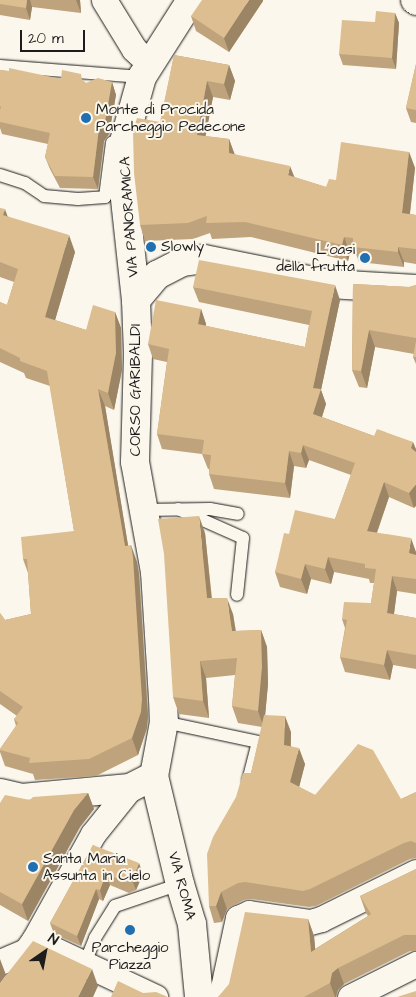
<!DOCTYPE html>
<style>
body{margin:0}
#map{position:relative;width:416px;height:997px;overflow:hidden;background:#fbf7ec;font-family:"Architects Daughter",sans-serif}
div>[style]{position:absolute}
.roads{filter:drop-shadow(0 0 1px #1c1c1c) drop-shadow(0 0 1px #1c1c1c)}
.service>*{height:12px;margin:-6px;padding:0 6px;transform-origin:6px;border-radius:6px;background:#fbf7ec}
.minor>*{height:25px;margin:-12.5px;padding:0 12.5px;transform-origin:12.5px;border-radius:12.5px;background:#fbf7ec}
.tertiary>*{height:28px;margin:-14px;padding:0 14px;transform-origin:14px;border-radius:14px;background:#fbf7ec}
.wall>*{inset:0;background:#bea37c}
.shaded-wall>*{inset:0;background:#9b8565}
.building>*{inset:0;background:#ddbe90}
.dots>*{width:14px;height:14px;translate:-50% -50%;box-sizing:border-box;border:2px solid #fbf7ec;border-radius:50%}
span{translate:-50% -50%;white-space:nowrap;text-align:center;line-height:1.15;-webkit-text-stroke:4px #fbf7ec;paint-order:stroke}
.poi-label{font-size:15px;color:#1c1c1c}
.left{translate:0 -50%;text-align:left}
.right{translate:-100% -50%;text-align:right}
.street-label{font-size:15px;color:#1c1c1c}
.north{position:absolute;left:20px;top:927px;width:50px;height:50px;-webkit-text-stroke:4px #fbf7ec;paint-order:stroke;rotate:33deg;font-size:14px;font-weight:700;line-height:20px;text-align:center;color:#1c1c1c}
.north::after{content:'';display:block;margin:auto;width:18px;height:22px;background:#1c1c1c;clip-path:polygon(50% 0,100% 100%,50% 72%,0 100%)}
.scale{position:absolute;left:20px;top:30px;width:65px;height:22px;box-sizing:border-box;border:2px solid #1c1c1c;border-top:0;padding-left:6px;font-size:15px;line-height:18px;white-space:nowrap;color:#1c1c1c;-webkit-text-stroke:4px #fbf7ec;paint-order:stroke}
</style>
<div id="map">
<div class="roads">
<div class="service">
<div style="left:0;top:66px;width:142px;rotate:4.4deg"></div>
<div style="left:0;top:175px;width:26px;rotate:18deg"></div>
<div style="left:25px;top:183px;width:23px;rotate:34deg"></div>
<div style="left:44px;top:196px;width:34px;rotate:5deg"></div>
<div style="left:78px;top:199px;width:27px;rotate:-4deg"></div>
<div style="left:105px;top:197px;width:55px;rotate:-82.7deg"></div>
<div style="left:178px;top:509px;width:71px;rotate:24deg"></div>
<div style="left:243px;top:538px;width:57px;rotate:96deg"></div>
<div style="left:144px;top:510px;width:66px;rotate:-0.9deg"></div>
<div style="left:210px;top:509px;width:28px;rotate:10deg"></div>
<div style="left:164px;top:722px;width:96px;rotate:12deg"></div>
<div style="left:258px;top:742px;width:40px;rotate:104.4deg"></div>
<div style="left:85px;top:963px;width:27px;rotate:-68deg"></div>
<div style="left:95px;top:938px;width:38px;rotate:-58deg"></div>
<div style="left:115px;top:906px;width:69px;rotate:-18.7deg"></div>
</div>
<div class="minor">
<div style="left:104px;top:0;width:57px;rotate:58.5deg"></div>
<div style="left:134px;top:49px;width:22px;rotate:43deg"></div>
<div style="left:413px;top:0;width:4px;rotate:34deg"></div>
<div style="left:34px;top:940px;width:134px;rotate:25.2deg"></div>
<div style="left:0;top:962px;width:28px;rotate:-23deg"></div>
<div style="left:26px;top:951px;width:14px;rotate:-54deg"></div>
<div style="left:34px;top:940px;width:121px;rotate:-60.9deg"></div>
<div style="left:93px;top:834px;width:59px;rotate:-51.2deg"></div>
<div style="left:221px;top:997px;width:81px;rotate:-77.9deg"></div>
<div style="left:238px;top:918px;width:12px;rotate:-24deg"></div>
<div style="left:249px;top:913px;width:62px;rotate:8.4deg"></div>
<div style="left:310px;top:922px;width:11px;rotate:-15deg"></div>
<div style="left:321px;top:919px;width:106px;rotate:-26.3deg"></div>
<div style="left:350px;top:997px;width:74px;rotate:-26.6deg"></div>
</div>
<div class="tertiary">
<div style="left:191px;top:0;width:91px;rotate:122.5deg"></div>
<div style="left:142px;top:77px;width:71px;rotate:105.6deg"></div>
<div style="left:123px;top:145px;width:45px;rotate:88.7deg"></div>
<div style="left:124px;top:190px;width:111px;rotate:83.8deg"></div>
<div style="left:136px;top:300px;width:54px;rotate:87.9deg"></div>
<div style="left:138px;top:354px;width:108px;rotate:91.6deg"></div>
<div style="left:135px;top:462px;width:112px;rotate:79.7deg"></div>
<div style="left:155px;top:572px;width:126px;rotate:86.4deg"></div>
<div style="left:163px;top:698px;width:24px;rotate:88deg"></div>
<div style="left:164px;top:722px;width:55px;rotate:100.5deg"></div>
<div style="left:154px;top:776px;width:111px;rotate:76.5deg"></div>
<div style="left:180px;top:884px;width:42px;rotate:73.3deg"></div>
<div style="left:192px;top:924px;width:73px;rotate:84.5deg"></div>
<div style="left:136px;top:300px;width:33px;rotate:-50deg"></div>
<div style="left:157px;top:275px;width:29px;rotate:-27deg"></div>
<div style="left:183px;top:262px;width:21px;rotate:-8deg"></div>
<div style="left:204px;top:259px;width:127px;rotate:11.3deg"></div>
<div style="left:329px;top:284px;width:87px;rotate:3.3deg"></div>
<div style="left:0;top:793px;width:23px;rotate:13deg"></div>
<div style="left:22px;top:798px;width:108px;rotate:-5.3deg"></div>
<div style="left:130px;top:788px;width:27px;rotate:-27deg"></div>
</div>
</div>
<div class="wall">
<div style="clip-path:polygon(0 0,80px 0,81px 13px,32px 7px,30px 20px,0 15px)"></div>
<div style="clip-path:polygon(263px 1px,229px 52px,196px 31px,191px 16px)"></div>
<div style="clip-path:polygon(395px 13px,399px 23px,396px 69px,343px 65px,339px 54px,375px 22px)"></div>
<div style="clip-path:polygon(174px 55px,229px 65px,235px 81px,230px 100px,213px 97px,205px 136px,229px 139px,234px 154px,294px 177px,326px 187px,336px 180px,409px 152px,415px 168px,410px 214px,416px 215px,416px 264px,404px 262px,404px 267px,359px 262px,356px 254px,350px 253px,348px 261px,251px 237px,212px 239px,210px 233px,193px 239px,145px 241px,140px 225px)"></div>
<div style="clip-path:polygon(416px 64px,416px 123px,411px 122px,406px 108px)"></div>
<div style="clip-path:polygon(0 70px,61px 79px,83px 81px,86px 83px,112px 82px,116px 95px,109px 134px,104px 141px,98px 189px,60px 188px,50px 169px,45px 157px,48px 144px,2px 134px,0 128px)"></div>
<div style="clip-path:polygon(0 208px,7px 216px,75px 252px,55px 320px,86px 330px,115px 312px,121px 328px,122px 370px,114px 410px,105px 406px,128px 546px,137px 562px,139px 574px,148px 716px,147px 728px,138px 755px,96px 776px,35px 780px,33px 774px,5px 766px,0 752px,0 749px,16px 726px,14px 719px,17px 716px,0 704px,0 613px,5px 620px,31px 614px,28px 573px,23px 559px,74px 531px,50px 386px,26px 378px,24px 373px,0 362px,0 302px,7px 305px,14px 282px,0 277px)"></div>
<div style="clip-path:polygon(353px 284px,409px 287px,416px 285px,416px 364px,413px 357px,414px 354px,375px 347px,367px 388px,359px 387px,352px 370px)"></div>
<div style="clip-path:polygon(193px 287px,340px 300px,321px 390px,326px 404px,322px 417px,374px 436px,413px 442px,414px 508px,389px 497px,377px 533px,416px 552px,416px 594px,397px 591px,394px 614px,416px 618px,416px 669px,393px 665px,390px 680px,345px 672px,340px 657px,345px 628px,342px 619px,371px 603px,374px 583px,370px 583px,369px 579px,334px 572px,331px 584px,311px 579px,307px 594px,280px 587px,275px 572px,289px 534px,335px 519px,351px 475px,309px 460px,306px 468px,294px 466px,290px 498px,214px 489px,209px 474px,209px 469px,208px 469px,202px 454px,162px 449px,157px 434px,167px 362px,153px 359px,148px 344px,201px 309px,206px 324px,206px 326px,305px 347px,309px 325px,199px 302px)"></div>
<div style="clip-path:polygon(205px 533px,212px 598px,233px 614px,236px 631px,261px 630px,267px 647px,268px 684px,265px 715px,291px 732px,291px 746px,305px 764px,299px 787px,315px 795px,401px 799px,416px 792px,416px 858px,410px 859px,316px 906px,309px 907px,251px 899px,244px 900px,227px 909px,222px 922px,214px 923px,209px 906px,251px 773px,262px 727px,238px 723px,232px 706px,235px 675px,206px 678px,209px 718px,179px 714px,173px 697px)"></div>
<div style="clip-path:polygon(88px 793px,94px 809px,80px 827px,28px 921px,0 905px,0 803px)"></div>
<div style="clip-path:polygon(93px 845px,143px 874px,136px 890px,129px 893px,110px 885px,103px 901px,99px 899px,81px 946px,54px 934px,50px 923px)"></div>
<div style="clip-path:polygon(416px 869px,416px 951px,410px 951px,344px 984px,338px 990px,336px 997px,218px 997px,308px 919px,314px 936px,315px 949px,368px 916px,366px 913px,360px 896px)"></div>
</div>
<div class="shaded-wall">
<div style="clip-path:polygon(27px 0,30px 0,32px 7px,30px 20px,26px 8px)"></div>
<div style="clip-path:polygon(76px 0,80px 0,81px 13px)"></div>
<div style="clip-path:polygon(249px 0,263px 0,263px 1px,229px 52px,224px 38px)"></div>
<div style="clip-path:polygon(395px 13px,399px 23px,396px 69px,392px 58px)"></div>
<div style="clip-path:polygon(229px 65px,235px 81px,230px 100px,224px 84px)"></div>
<div style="clip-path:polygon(207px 81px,213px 97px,203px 150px,197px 135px)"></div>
<div style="clip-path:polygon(112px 82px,116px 95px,109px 134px,104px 141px,98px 189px,93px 177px,99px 128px)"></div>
<div style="clip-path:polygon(229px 139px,235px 155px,229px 153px)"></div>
<div style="clip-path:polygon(409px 152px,415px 168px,408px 229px,402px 213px)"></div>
<div style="clip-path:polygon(290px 166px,296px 181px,288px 175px)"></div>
<div style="clip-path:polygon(5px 209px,11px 226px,3px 215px)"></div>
<div style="clip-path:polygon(69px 235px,75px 252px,51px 334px,45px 317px)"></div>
<div style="clip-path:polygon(344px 237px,350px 253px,348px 261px,342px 245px)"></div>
<div style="clip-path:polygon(398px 247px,404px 262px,404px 267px,398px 252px)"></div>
<div style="clip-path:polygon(335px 285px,340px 300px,321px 390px,326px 404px,318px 429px,313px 414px,313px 388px)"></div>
<div style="clip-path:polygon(201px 309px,206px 324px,203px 340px,198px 324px)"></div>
<div style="clip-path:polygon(115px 312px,121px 328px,122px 370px,114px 410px,108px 393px)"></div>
<div style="clip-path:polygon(369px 330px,375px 347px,367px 388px,361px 371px)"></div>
<div style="clip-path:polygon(98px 389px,105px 406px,131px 563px,125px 546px)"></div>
<div style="clip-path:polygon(413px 442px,416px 449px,416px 461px,411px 448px)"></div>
<div style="clip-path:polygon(303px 445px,309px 460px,306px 468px,301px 453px)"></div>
<div style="clip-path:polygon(289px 451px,294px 466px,290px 498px,285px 483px)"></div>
<div style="clip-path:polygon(384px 482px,389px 497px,372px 546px,367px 531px)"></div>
<div style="clip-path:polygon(416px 484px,416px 506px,414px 508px,409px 493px)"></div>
<div style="clip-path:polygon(199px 516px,205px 533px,213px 614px,207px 598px)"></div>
<div style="clip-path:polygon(411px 538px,416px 552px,416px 557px,409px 553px)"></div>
<div style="clip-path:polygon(131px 545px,137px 562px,139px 574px,148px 716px,147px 728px,138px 755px,132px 738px)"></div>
<div style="clip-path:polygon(328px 557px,334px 572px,331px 584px,325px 569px)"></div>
<div style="clip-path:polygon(305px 564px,311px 579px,307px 594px,301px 579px)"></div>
<div style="clip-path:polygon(392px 576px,397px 591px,392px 628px,387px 613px)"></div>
<div style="clip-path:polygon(227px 598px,233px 614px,238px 648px,232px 631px)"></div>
<div style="clip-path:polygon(261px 630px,267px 647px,268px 684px,264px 728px,258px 711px)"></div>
<div style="clip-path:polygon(387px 650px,393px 665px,390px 680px,384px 665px)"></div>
<div style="clip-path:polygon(200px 661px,206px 678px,209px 718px,203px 701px)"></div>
<div style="clip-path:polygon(285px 716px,291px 732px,290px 761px,284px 745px)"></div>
<div style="clip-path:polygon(299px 748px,305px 764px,296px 799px,290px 782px)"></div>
<div style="clip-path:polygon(88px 793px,94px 809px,80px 827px,28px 921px,22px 904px,74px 810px)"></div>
<div style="clip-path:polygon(139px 863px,143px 874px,136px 890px,132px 880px)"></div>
<div style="clip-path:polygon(106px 874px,110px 885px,103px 901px,100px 890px)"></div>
<div style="clip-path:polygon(96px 889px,99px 899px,81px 946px,77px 936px)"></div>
<div style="clip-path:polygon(221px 892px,227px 909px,222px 922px,216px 906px)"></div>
<div style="clip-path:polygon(308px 919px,314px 936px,317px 968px,311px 952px)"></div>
<div style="clip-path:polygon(0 959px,6px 975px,0 984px)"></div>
<div style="clip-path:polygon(338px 968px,344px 984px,338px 990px,336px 997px,335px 997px,330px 983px,332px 973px)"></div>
<div style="clip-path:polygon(92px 969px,98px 986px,93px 997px,78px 997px)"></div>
</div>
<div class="building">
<div style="clip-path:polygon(0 0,27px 0,26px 8px,0 4px)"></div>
<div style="clip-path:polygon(202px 0,249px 0,224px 38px,191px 16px)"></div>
<div style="clip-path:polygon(376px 11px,395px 13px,392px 58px,339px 54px,342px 20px,375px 22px)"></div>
<div style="clip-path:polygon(174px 55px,229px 65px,224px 84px,207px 81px,197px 135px,229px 139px,229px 153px,290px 166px,288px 175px,326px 187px,329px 179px,336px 180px,341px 142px,409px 152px,402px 213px,416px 215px,416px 249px,398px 247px,398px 252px,353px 247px,353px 238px,344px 237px,342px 245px,245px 222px,206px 223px,207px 216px,188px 223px,140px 225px,134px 173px,133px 131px,137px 118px,160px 122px)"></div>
<div style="clip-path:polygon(416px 64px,416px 110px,406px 108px)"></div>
<div style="clip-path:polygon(9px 68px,61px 79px,62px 70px,81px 74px,82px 80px,86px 83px,98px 78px,112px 82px,105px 122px,99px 128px,93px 177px,55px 176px,45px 157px,50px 133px,0 122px,0 110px,1px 107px,0 106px,0 70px,9px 71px)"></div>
<div style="clip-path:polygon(0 208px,5px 209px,3px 215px,69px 235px,45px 317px,86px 330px,93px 305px,115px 312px,116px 353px,108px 393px,98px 389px,125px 546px,131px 545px,133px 557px,142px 699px,141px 712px,132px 738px,89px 759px,29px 763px,30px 758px,0 750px,0 749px,18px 723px,14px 719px,23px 707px,0 691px,0 613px,5px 620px,31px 614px,27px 559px,23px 559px,21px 537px,74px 531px,47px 371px,20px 361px,20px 358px,0 348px,0 302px,7px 305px,18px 269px,0 262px)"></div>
<div style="clip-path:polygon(199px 260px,335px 285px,313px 388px,321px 389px,313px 414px,374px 436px,377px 429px,413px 442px,411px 448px,416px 452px,416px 484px,409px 493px,384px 482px,367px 531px,411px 538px,409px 553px,416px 555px,416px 579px,392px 576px,387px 613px,416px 618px,416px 655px,387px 650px,384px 665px,340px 657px,347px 620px,342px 619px,344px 602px,371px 603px,376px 569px,365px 568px,365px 564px,328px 557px,325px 569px,305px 564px,301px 579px,275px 572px,284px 533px,289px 534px,295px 510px,335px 519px,355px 463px,303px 445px,301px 453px,289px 451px,285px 483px,209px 474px,211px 455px,202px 454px,204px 440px,157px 434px,169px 349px,148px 344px,156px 300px,201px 309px,198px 324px,305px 347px,312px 311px,193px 287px)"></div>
<div style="clip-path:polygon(353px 284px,409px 287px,416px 285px,416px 338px,369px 330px,361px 371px,352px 370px)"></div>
<div style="clip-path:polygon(416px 341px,416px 357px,413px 357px)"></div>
<div style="clip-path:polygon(199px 516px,207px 598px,227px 598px,232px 631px,261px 630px,262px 667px,258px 711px,232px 706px,237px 658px,200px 661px,203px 701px,173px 697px,164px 554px,158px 519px)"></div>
<div style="clip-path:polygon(264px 715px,285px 716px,284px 745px,299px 748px,290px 782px,315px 795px,358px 744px,373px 750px,401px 799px,416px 792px,416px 843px,411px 841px,404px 843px,310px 889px,303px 891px,245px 882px,238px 883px,221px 892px,216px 906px,209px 906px,207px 854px,213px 837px,236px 797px,243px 773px,251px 773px)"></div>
<div style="clip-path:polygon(88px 793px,74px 810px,22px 904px,0 892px,0 803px,5px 795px,30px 800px,33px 797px)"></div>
<div style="clip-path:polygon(93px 845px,139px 863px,132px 880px,126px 882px,106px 874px,100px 890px,96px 889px,77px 936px,50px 923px)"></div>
<div style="clip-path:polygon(416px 869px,416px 935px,404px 935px,338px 968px,332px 973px,330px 983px,304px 997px,218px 997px,229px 984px,245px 912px,308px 919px,311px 952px,371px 914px,360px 896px)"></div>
<div style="clip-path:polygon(33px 941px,92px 969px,78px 997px,0 997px,0 983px)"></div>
<div style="clip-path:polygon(118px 981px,143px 993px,156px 992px,168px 997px,111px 997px)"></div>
<div style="clip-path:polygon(416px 991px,416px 997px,397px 997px)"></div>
</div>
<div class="dots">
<div style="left:86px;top:118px;background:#1f6fb2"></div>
<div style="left:151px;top:247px;background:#1f6fb2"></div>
<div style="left:365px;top:258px;background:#1f6fb2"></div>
<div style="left:33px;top:867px;background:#1f6fb2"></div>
<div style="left:130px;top:930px;background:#1f6fb2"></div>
</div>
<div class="poi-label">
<span class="left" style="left:96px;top:118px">Monte di Procida<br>Parcheggio Pedecone</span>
<span class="left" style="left:161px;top:247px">Slowly</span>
<span class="right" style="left:355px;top:258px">L'oasi<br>della frutta</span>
<span class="left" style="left:43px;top:867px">Santa Maria<br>Assunta in Cielo</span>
<span style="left:130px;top:956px">Parcheggio<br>Piazza</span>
</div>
<div class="street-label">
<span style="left:129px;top:217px;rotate:-94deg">VIA PANORAMICA</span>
<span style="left:136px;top:390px;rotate:-90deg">CORSO GARIBALDI</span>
<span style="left:182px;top:886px;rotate:75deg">VIA ROMA</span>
</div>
<div class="north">N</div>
<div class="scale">20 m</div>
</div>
